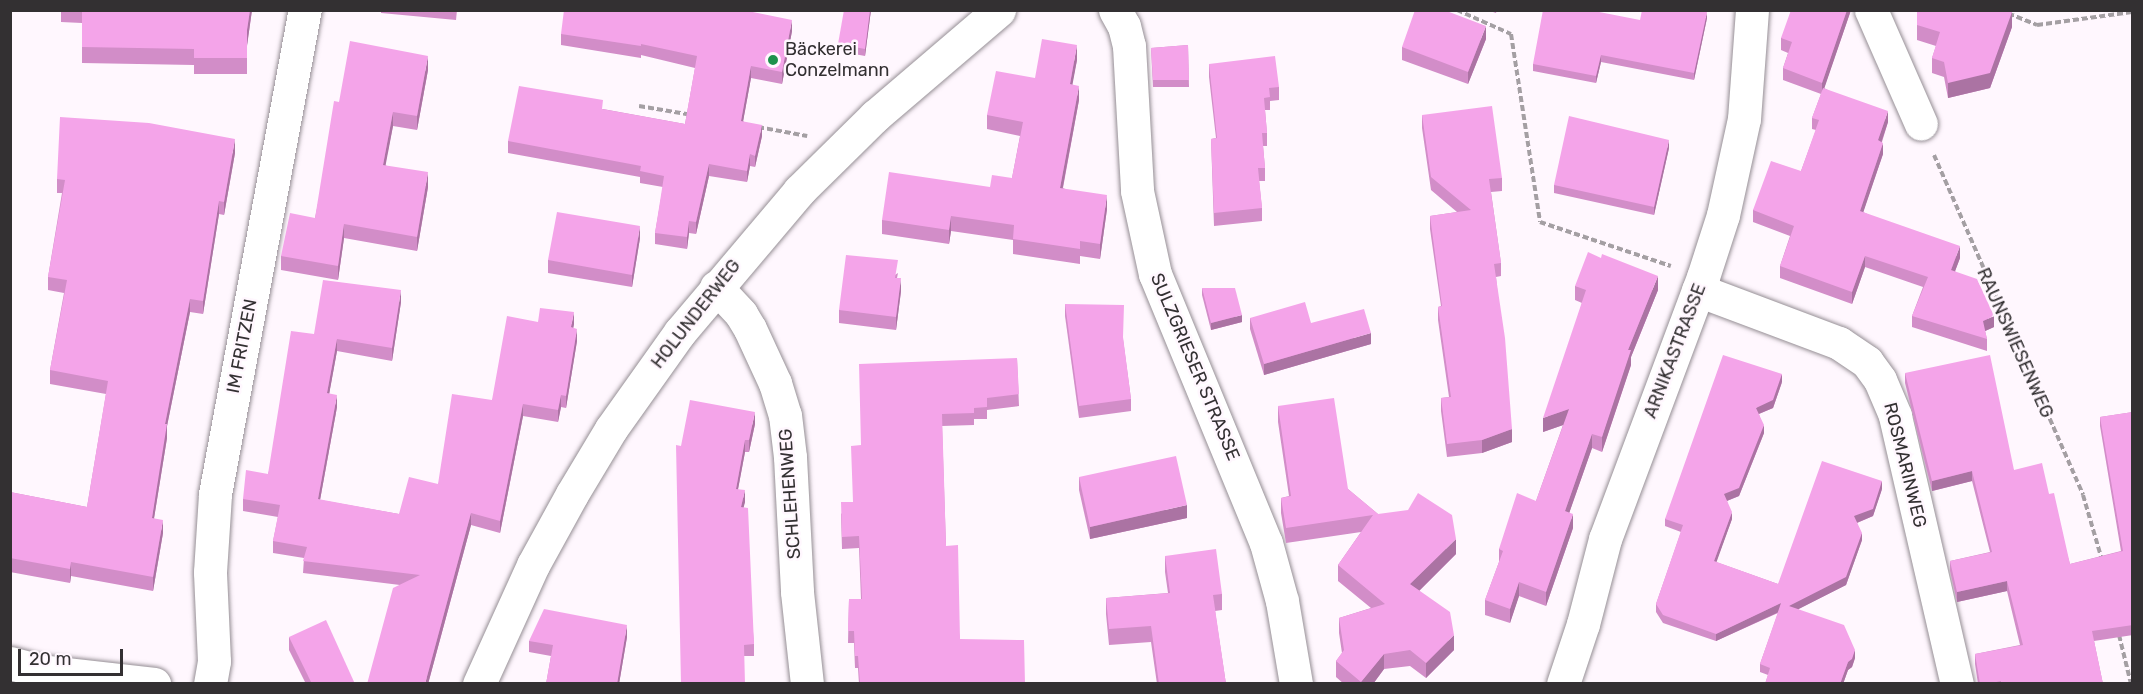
<!DOCTYPE html>
<meta charset="utf-8">
<style>
body{margin:0}
#map{position:relative;width:2143px;height:694px;overflow:hidden;background:#fff7fe;font-family:Rubik,sans-serif}
div>[style]{position:absolute}
.path>*{height:4px;margin-top:-2px;transform-origin:0;background:repeating-linear-gradient(90deg,#a49fa3 0 6px,transparent 0 9px)}
.roads{filter:drop-shadow(0 0 2px #968f95) drop-shadow(0 0 2px #968f95)}
.minor>*{height:33px;margin:-16.5px;padding:0 16.5px;transform-origin:16.5px;border-radius:16.5px;background:#fff}
.wall>*{inset:0;background:#d28dc8}
.shaded-wall>*{inset:0;background:#ab73a3}
.building>*{inset:0;background:#f4a4e9}
.dots>*{width:16px;height:16px;translate:-50% -50%;box-sizing:border-box;border:3px solid #fff7fe;border-radius:50%}
span{translate:-50% -50%;white-space:nowrap;text-align:center;line-height:1.15;-webkit-text-stroke:5px #fff7fe;paint-order:stroke}
.poi-label{font-size:18px;color:#333032}
.left{translate:0 -50%;text-align:left}
.street-label{font-size:18px;color:#333032}
.frame{position:absolute;inset:0;border:12px solid #333032;pointer-events:none}
.scale{position:absolute;left:18px;top:649px;width:105px;height:27px;box-sizing:border-box;border:3px solid #333032;border-top:0;padding-left:8px;font-size:18px;line-height:21px;white-space:nowrap;color:#333032;-webkit-text-stroke:4px #fff7fe;paint-order:stroke}
</style>
<div id="map">
<div class="path">
<div style="left:1457px;top:10px;width:59px;rotate:24deg"></div>
<div style="left:1511px;top:34px;width:190px;rotate:81.2deg"></div>
<div style="left:1540px;top:222px;width:138px;rotate:18.6deg"></div>
<div style="left:2000px;top:10px;width:40px;rotate:22deg"></div>
<div style="left:2037px;top:25px;width:96px;rotate:-7.8deg"></div>
<div style="left:639px;top:106px;width:54px;rotate:9.6deg"></div>
<div style="left:758px;top:127px;width:50px;rotate:10.4deg"></div>
<div style="left:1934px;top:155px;width:371px;rotate:66.3deg"></div>
<div style="left:2083px;top:495px;width:68px;rotate:73.7deg"></div>
<div style="left:2119px;top:635px;width:50px;rotate:76.2deg"></div>
</div>
<div class="roads">
<div class="minor">
<div style="left:1115px;top:10px;width:18px;rotate:61deg"></div>
<div style="left:1124px;top:26px;width:21px;rotate:76deg"></div>
<div style="left:1129px;top:46px;width:145px;rotate:86.8deg"></div>
<div style="left:1137px;top:191px;width:85px;rotate:77.8deg"></div>
<div style="left:1155px;top:274px;width:291px;rotate:67.6deg"></div>
<div style="left:1266px;top:543px;width:60px;rotate:74.6deg"></div>
<div style="left:1282px;top:601px;width:84px;rotate:80.4deg"></div>
<div style="left:1871px;top:10px;width:124px;rotate:66.3deg"></div>
<div style="left:716px;top:287px;width:37px;rotate:47deg"></div>
<div style="left:741px;top:314px;width:17px;rotate:59deg"></div>
<div style="left:750px;top:329px;width:60px;rotate:65.2deg"></div>
<div style="left:775px;top:383px;width:34px;rotate:73deg"></div>
<div style="left:785px;top:415px;width:42px;rotate:83.2deg"></div>
<div style="left:790px;top:457px;width:135px;rotate:87deg"></div>
<div style="left:797px;top:592px;width:93px;rotate:83.8deg"></div>
<div style="left:1698px;top:290px;width:151px;rotate:20.6deg"></div>
<div style="left:1839px;top:343px;width:34px;rotate:34deg"></div>
<div style="left:1867px;top:362px;width:22px;rotate:54deg"></div>
<div style="left:1880px;top:380px;width:39px;rotate:67deg"></div>
<div style="left:1895px;top:416px;width:275px;rotate:77deg"></div>
<div style="left:10px;top:663px;width:30px;rotate:15deg"></div>
<div style="left:39px;top:671px;width:116px;rotate:6.4deg"></div>
<div style="left:210px;top:684px;width:23px;rotate:-80deg"></div>
<div style="left:214px;top:661px;width:89px;rotate:-92.6deg"></div>
<div style="left:210px;top:572px;width:78px;rotate:-86.3deg"></div>
<div style="left:215px;top:494px;width:492px;rotate:-79.5deg"></div>
<div style="left:479px;top:684px;width:131px;rotate:-65.6deg"></div>
<div style="left:533px;top:565px;width:81px;rotate:-61.2deg"></div>
<div style="left:572px;top:494px;width:76px;rotate:-59deg"></div>
<div style="left:611px;top:429px;width:119px;rotate:-54.6deg"></div>
<div style="left:680px;top:332px;width:185px;rotate:-49.8deg"></div>
<div style="left:799px;top:191px;width:107px;rotate:-44.6deg"></div>
<div style="left:875px;top:116px;width:163px;rotate:-40.5deg"></div>
<div style="left:1563px;top:684px;width:63px;rotate:-71.6deg"></div>
<div style="left:1583px;top:624px;width:88px;rotate:-75.5deg"></div>
<div style="left:1605px;top:539px;width:280px;rotate:-69.5deg"></div>
<div style="left:1703px;top:277px;width:65px;rotate:-72.1deg"></div>
<div style="left:1723px;top:215px;width:98px;rotate:-77.7deg"></div>
<div style="left:1744px;top:119px;width:109px;rotate:-85.8deg"></div>
</div>
</div>
<div class="wall">
<div style="clip-path:polygon(61px 10px,252px 10px,247px 45px,247px 74px,194px 74px,194px 65px,82px 63px,82px 23px,61px 22px)"></div>
<div style="clip-path:polygon(381px 10px,457px 10px,456px 20px,381px 13px)"></div>
<div style="clip-path:polygon(871px 10px,865px 56px,838px 51px,838px 44px)"></div>
<div style="clip-path:polygon(1487px 10px,1497px 10px,1496px 13px)"></div>
<div style="clip-path:polygon(1851px 10px,1824px 88px,1888px 122px,1882px 142px,1883px 154px,1863px 212px,1960px 258px,1955px 271px,1994px 327px,1985px 331px,1987px 339px,1987px 351px,1912px 327px,1912px 316px,1923px 287px,1865px 267px,1852px 304px,1780px 278px,1780px 266px,1790px 236px,1753px 222px,1753px 210px,1801px 171px,1816px 130px,1812px 129px,1812px 118px,1821px 94px,1783px 80px,1783px 68px,1788px 53px,1781px 50px,1781px 38px)"></div>
<div style="clip-path:polygon(1917px 10px,2012px 27px,1990px 88px,1948px 98px,1944px 77px,1932px 73px,1932px 58px,1936px 46px,1917px 40px)"></div>
<div style="clip-path:polygon(1707px 18px,1694px 80px,1601px 62px,1596px 83px,1533px 71px,1533px 64px,1640px 20px)"></div>
<div style="clip-path:polygon(792px 31px,782px 84px,751px 78px,743px 121px,762px 136px,755px 167px,750px 166px,747px 182px,709px 176px,696px 234px,689px 233px,687px 249px,655px 244px,655px 233px,663px 187px,640px 183px,640px 177px,508px 153px,508px 141px,603px 109px,685px 124px,695px 68px,641px 55px,641px 58px,561px 45px,561px 34px)"></div>
<div style="clip-path:polygon(1486px 39px,1468px 84px,1402px 60px,1402px 47px)"></div>
<div style="clip-path:polygon(1188px 45px,1189px 87px,1153px 87px,1151px 48px)"></div>
<div style="clip-path:polygon(1077px 60px,1072px 84px,1079px 100px,1063px 188px,1107px 209px,1100px 259px,1080px 256px,1080px 264px,1013px 254px,1013px 240px,951px 231px,949px 244px,882px 234px,882px 220px,990px 187px,1012px 178px,1020px 136px,987px 129px,987px 115px,1035px 78px)"></div>
<div style="clip-path:polygon(1209px 64px,1279px 87px,1279px 100px,1270px 101px,1270px 110px,1265px 110px,1267px 133px,1267px 146px,1263px 146px,1265px 168px,1265px 181px,1259px 181px,1262px 208px,1262px 221px,1214px 226px,1211px 139px,1216px 138px,1209px 77px)"></div>
<div style="clip-path:polygon(428px 70px,417px 130px,393px 126px,385px 165px,428px 187px,417px 251px,344px 238px,338px 280px,281px 270px,281px 256px,315px 218px,339px 102px)"></div>
<div style="clip-path:polygon(1422px 115px,1502px 178px,1502px 191px,1491px 192px,1501px 263px,1501px 276px,1496px 277px,1512px 442px,1482px 453px,1447px 457px,1441px 411px,1441px 398px,1449px 397px,1438px 320px,1438px 307px,1441px 306px,1430px 229px,1430px 216px,1457px 212px,1431px 190px,1422px 128px)"></div>
<div style="clip-path:polygon(1669px 148px,1654px 215px,1554px 193px,1554px 185px)"></div>
<div style="clip-path:polygon(235px 153px,224px 215px,219px 214px,203px 314px,190px 312px,167px 426px,167px 438px,154px 518px,163px 533px,153px 591px,71px 576px,70px 583px,10px 572px,10px 492px,87px 507px,106px 394px,50px 384px,50px 370px,64px 293px,48px 290px,48px 277px,62px 193px,57px 193px,57px 179px)"></div>
<div style="clip-path:polygon(640px 238px,632px 287px,548px 273px,548px 260px)"></div>
<div style="clip-path:polygon(898px 273px,897px 278px,901px 291px,896px 330px,839px 323px,839px 310px)"></div>
<div style="clip-path:polygon(1575px 286px,1658px 290px,1631px 357px,1631px 365px,1602px 452px,1592px 448px,1569px 513px,1573px 528px,1546px 606px,1519px 596px,1510px 623px,1485px 615px,1485px 600px,1499px 562px,1499px 549px,1536px 501px,1563px 425px,1543px 432px,1582px 303px,1575px 300px)"></div>
<div style="clip-path:polygon(1202px 288px,1242px 322px,1211px 330px,1202px 295px)"></div>
<div style="clip-path:polygon(401px 302px,392px 361px,337px 351px,329px 394px,337px 407px,320px 500px,399px 514px,438px 484px,492px 400px,538px 322px,574px 324px,573px 328px,577px 341px,566px 408px,561px 407px,558px 422px,523px 416px,500px 533px,471px 525px,428px 684px,400px 585px,303px 573px,304px 558px,273px 553px,273px 541px,278px 517px,243px 511px,243px 499px,268px 474px,314px 334px)"></div>
<div style="clip-path:polygon(1065px 304px,1123px 339px,1131px 399px,1131px 411px,1079px 418px,1065px 316px)"></div>
<div style="clip-path:polygon(1250px 318px,1311px 323px,1371px 344px,1264px 375px,1250px 329px)"></div>
<div style="clip-path:polygon(1017px 358px,1019px 406px,987px 410px,987px 419px,974px 419px,974px 425px,942px 426px,946px 546px,960px 639px,1025px 684px,859px 684px,858px 668px,855px 668px,854px 643px,848px 643px,849px 599px,861px 599px,859px 548px,842px 549px,841px 514px,853px 502px,861px 445px)"></div>
<div style="clip-path:polygon(1905px 373px,2014px 470px,2049px 494px,2070px 564px,2121px 551px,2100px 426px,2100px 417px,2133px 412px,2133px 635px,2094px 641px,2103px 684px,1978px 684px,1975px 664px,1975px 654px,2020px 645px,2007px 591px,1957px 602px,1950px 571px,1950px 561px,1990px 552px,1972px 481px,1932px 491px,1905px 383px)"></div>
<div style="clip-path:polygon(1782px 382px,1773px 408px,1759px 414px,1764px 433px,1739px 496px,1727px 501px,1732px 519px,1716px 562px,1778px 584px,1882px 489px,1873px 516px,1857px 523px,1862px 540px,1846px 585px,1798px 609px,1855px 658px,1852px 667px,1848px 670px,1843px 684px,1765px 684px,1768px 675px,1760px 672px,1760px 664px,1778px 613px,1716px 641px,1663px 623px,1656px 612px,1656px 604px,1681px 532px,1665px 526px,1665px 519px)"></div>
<div style="clip-path:polygon(1278px 406px,1348px 489px,1378px 514px,1456px 554px,1419px 591px,1454px 650px,1426px 678px,1410px 666px,1384px 669px,1373px 684px,1344px 684px,1336px 677px,1336px 661px,1342px 653px,1339px 633px,1339px 618px,1371px 608px,1338px 581px,1338px 565px,1361px 532px,1286px 543px,1281px 513px,1281px 498px,1289px 496px,1278px 422px)"></div>
<div style="clip-path:polygon(755px 424px,749px 452px,745px 452px,738px 489px,745px 502px,743px 507px,754px 644px,754px 656px,744px 656px,681px 446px)"></div>
<div style="clip-path:polygon(1079px 477px,1187px 518px,1090px 539px,1079px 490px)"></div>
<div style="clip-path:polygon(1165px 556px,1222px 594px,1222px 610px,1215px 611px,1226px 684px,1157px 684px,1151px 642px,1109px 645px,1106px 614px,1106px 598px,1168px 593px,1165px 572px)"></div>
<div style="clip-path:polygon(289px 637px,355px 684px,306px 684px,289px 650px)"></div>
<div style="clip-path:polygon(627px 637px,619px 684px,546px 684px,551px 656px,529px 652px,529px 641px)"></div>
</div>
<div class="shaded-wall">
<div style="clip-path:polygon(250px 10px,252px 10px,247px 46px,247px 30px)"></div>
<div style="clip-path:polygon(870px 10px,871px 10px,865px 56px,865px 49px)"></div>
<div style="clip-path:polygon(1847px 10px,1851px 10px,1822px 95px,1822px 83px)"></div>
<div style="clip-path:polygon(1707px 12px,1707px 18px,1694px 80px,1694px 73px)"></div>
<div style="clip-path:polygon(2012px 12px,2012px 27px,1990px 88px,1948px 98px,1948px 83px)"></div>
<div style="clip-path:polygon(792px 20px,792px 31px,782px 84px,782px 72px)"></div>
<div style="clip-path:polygon(1486px 26px,1486px 39px,1468px 84px,1468px 72px)"></div>
<div style="clip-path:polygon(1077px 45px,1077px 60px,1070px 98px,1070px 84px)"></div>
<div style="clip-path:polygon(1601px 55px,1601px 62px,1596px 83px,1596px 76px)"></div>
<div style="clip-path:polygon(428px 56px,428px 70px,417px 130px,417px 116px)"></div>
<div style="clip-path:polygon(751px 66px,751px 78px,741px 133px,741px 121px)"></div>
<div style="clip-path:polygon(1079px 86px,1079px 100px,1060px 202px,1060px 188px)"></div>
<div style="clip-path:polygon(1888px 111px,1888px 122px,1878px 152px,1878px 140px)"></div>
<div style="clip-path:polygon(393px 112px,393px 126px,383px 179px,383px 165px)"></div>
<div style="clip-path:polygon(762px 125px,762px 136px,755px 167px,755px 156px)"></div>
<div style="clip-path:polygon(235px 139px,235px 153px,224px 215px,224px 202px)"></div>
<div style="clip-path:polygon(1669px 140px,1669px 148px,1654px 215px,1654px 207px)"></div>
<div style="clip-path:polygon(1883px 143px,1883px 154px,1860px 222px,1860px 211px)"></div>
<div style="clip-path:polygon(750px 154px,750px 166px,747px 182px,747px 171px)"></div>
<div style="clip-path:polygon(709px 164px,709px 176px,696px 234px,696px 222px)"></div>
<div style="clip-path:polygon(428px 172px,428px 187px,417px 251px,417px 237px)"></div>
<div style="clip-path:polygon(1107px 195px,1107px 209px,1100px 259px,1100px 244px)"></div>
<div style="clip-path:polygon(219px 201px,219px 214px,203px 314px,203px 301px)"></div>
<div style="clip-path:polygon(951px 216px,951px 231px,949px 244px,949px 230px)"></div>
<div style="clip-path:polygon(689px 221px,689px 233px,687px 249px,687px 237px)"></div>
<div style="clip-path:polygon(344px 224px,344px 238px,338px 280px,338px 266px)"></div>
<div style="clip-path:polygon(640px 226px,640px 238px,632px 287px,632px 275px)"></div>
<div style="clip-path:polygon(1960px 246px,1960px 258px,1951px 282px,1951px 270px)"></div>
<div style="clip-path:polygon(1865px 256px,1865px 267px,1852px 304px,1852px 292px)"></div>
<div style="clip-path:polygon(1658px 276px,1658px 290px,1631px 357px,1631px 365px,1602px 452px,1602px 437px,1628px 350px)"></div>
<div style="clip-path:polygon(901px 278px,901px 291px,896px 330px,896px 317px)"></div>
<div style="clip-path:polygon(401px 290px,401px 302px,392px 361px,392px 348px)"></div>
<div style="clip-path:polygon(190px 299px,190px 312px,167px 426px,167px 438px,152px 531px,152px 518px,165px 424px)"></div>
<div style="clip-path:polygon(574px 312px,574px 324px,571px 340px,571px 327px)"></div>
<div style="clip-path:polygon(1242px 315px,1242px 322px,1211px 330px,1211px 323px)"></div>
<div style="clip-path:polygon(1994px 316px,1994px 327px,1983px 332px,1983px 321px)"></div>
<div style="clip-path:polygon(577px 329px,577px 341px,566px 408px,566px 396px)"></div>
<div style="clip-path:polygon(1371px 333px,1371px 344px,1264px 375px,1264px 364px)"></div>
<div style="clip-path:polygon(337px 339px,337px 351px,327px 406px,327px 393px)"></div>
<div style="clip-path:polygon(1782px 374px,1782px 382px,1773px 408px,1756px 415px,1756px 408px)"></div>
<div style="clip-path:polygon(337px 395px,337px 407px,318px 511px,318px 499px)"></div>
<div style="clip-path:polygon(561px 395px,561px 407px,558px 422px,558px 410px)"></div>
<div style="clip-path:polygon(523px 404px,523px 416px,500px 533px,500px 521px)"></div>
<div style="clip-path:polygon(1569px 409px,1569px 423px,1543px 432px,1543px 418px)"></div>
<div style="clip-path:polygon(755px 412px,755px 424px,749px 452px,749px 440px)"></div>
<div style="clip-path:polygon(1764px 425px,1764px 433px,1739px 496px,1724px 502px,1724px 494px)"></div>
<div style="clip-path:polygon(1512px 429px,1512px 442px,1482px 453px,1482px 440px)"></div>
<div style="clip-path:polygon(1592px 434px,1592px 448px,1565px 525px,1565px 511px)"></div>
<div style="clip-path:polygon(745px 440px,745px 452px,736px 500px,736px 489px)"></div>
<div style="clip-path:polygon(1972px 471px,1972px 481px,1932px 491px,1932px 481px)"></div>
<div style="clip-path:polygon(1882px 481px,1882px 489px,1873px 516px,1854px 524px,1854px 516px)"></div>
<div style="clip-path:polygon(745px 490px,745px 502px,741px 518px,741px 507px)"></div>
<div style="clip-path:polygon(1187px 505px,1187px 518px,1090px 539px,1090px 527px)"></div>
<div style="clip-path:polygon(1732px 512px,1732px 519px,1714px 569px,1714px 561px)"></div>
<div style="clip-path:polygon(471px 513px,471px 525px,428px 684px,425px 684px)"></div>
<div style="clip-path:polygon(1573px 514px,1573px 528px,1546px 606px,1546px 592px)"></div>
<div style="clip-path:polygon(163px 520px,163px 533px,153px 591px,153px 577px)"></div>
<div style="clip-path:polygon(1862px 533px,1862px 540px,1846px 585px,1789px 614px,1789px 606px)"></div>
<div style="clip-path:polygon(1456px 539px,1456px 554px,1410px 600px,1410px 584px)"></div>
<div style="clip-path:polygon(71px 562px,71px 576px,70px 583px,70px 569px)"></div>
<div style="clip-path:polygon(2007px 581px,2007px 591px,1957px 602px,1957px 592px)"></div>
<div style="clip-path:polygon(1519px 582px,1519px 596px,1510px 623px,1510px 609px)"></div>
<div style="clip-path:polygon(1781px 603px,1781px 611px,1716px 641px,1716px 634px)"></div>
<div style="clip-path:polygon(627px 625px,627px 637px,619px 684px,617px 684px)"></div>
<div style="clip-path:polygon(1454px 635px,1454px 650px,1426px 678px,1426px 663px)"></div>
<div style="clip-path:polygon(1855px 650px,1855px 658px,1852px 667px,1848px 670px,1843px 684px,1840px 684px,1848px 662px)"></div>
<div style="clip-path:polygon(1384px 654px,1384px 669px,1373px 684px,1361px 684px,1361px 682px)"></div>
</div>
<div class="building">
<div style="clip-path:polygon(82px 10px,250px 10px,247px 30px,247px 58px,194px 58px,194px 49px,82px 47px)"></div>
<div style="clip-path:polygon(564px 10px,743px 10px,792px 20px,782px 72px,751px 66px,741px 121px,762px 125px,755px 156px,750px 154px,747px 171px,709px 164px,696px 222px,689px 221px,687px 237px,655px 233px,664px 176px,640px 171px,641px 166px,508px 141px,519px 86px,603px 100px,602px 109px,685px 124px,697px 56px,641px 44px,641px 46px,561px 34px)"></div>
<div style="clip-path:polygon(844px 10px,870px 10px,865px 49px,838px 44px)"></div>
<div style="clip-path:polygon(1415px 10px,1444px 10px,1486px 26px,1468px 72px,1402px 47px)"></div>
<div style="clip-path:polygon(1543px 10px,1589px 10px,1640px 20px,1642px 10px,1701px 10px,1707px 12px,1694px 73px,1601px 55px,1596px 76px,1533px 64px)"></div>
<div style="clip-path:polygon(1791px 10px,1847px 10px,1822px 83px,1783px 68px,1792px 42px,1781px 38px)"></div>
<div style="clip-path:polygon(1917px 10px,2008px 10px,2012px 12px,1990px 73px,1948px 83px,1944px 62px,1932px 58px,1940px 32px,1917px 25px)"></div>
<div style="clip-path:polygon(1042px 39px,1077px 45px,1070px 84px,1079px 86px,1060px 188px,1107px 195px,1100px 244px,1080px 241px,1080px 249px,1013px 239px,1014px 225px,951px 216px,949px 230px,882px 220px,889px 172px,990px 187px,992px 175px,1012px 178px,1023px 122px,987px 115px,996px 71px,1035px 78px)"></div>
<div style="clip-path:polygon(350px 41px,428px 56px,417px 116px,393px 112px,383px 165px,428px 172px,417px 237px,344px 224px,338px 266px,281px 256px,290px 213px,315px 218px,334px 101px,339px 102px)"></div>
<div style="clip-path:polygon(1188px 45px,1189px 80px,1153px 80px,1151px 48px)"></div>
<div style="clip-path:polygon(1275px 56px,1279px 87px,1269px 88px,1270px 97px,1264px 98px,1267px 133px,1262px 133px,1265px 168px,1258px 168px,1262px 208px,1214px 213px,1211px 139px,1217px 138px,1209px 64px)"></div>
<div style="clip-path:polygon(1823px 88px,1888px 111px,1878px 140px,1883px 143px,1860px 211px,1960px 246px,1951px 270px,1977px 279px,1994px 316px,1983px 321px,1987px 339px,1912px 316px,1928px 277px,1865px 256px,1852px 292px,1780px 266px,1794px 226px,1753px 210px,1771px 161px,1801px 171px,1819px 120px,1812px 118px)"></div>
<div style="clip-path:polygon(1492px 106px,1502px 178px,1489px 179px,1501px 263px,1494px 264px,1505px 338px,1512px 429px,1482px 440px,1447px 444px,1441px 398px,1451px 397px,1438px 307px,1442px 306px,1430px 216px,1471px 210px,1431px 177px,1422px 115px)"></div>
<div style="clip-path:polygon(1569px 116px,1669px 140px,1654px 207px,1554px 185px)"></div>
<div style="clip-path:polygon(60px 117px,149px 123px,235px 139px,224px 202px,219px 201px,203px 301px,190px 299px,165px 424px,167px 424px,152px 518px,163px 520px,153px 577px,71px 562px,70px 569px,10px 558px,10px 492px,87px 507px,108px 381px,50px 370px,67px 280px,48px 277px,65px 180px,57px 179px)"></div>
<div style="clip-path:polygon(557px 212px,640px 226px,632px 275px,548px 260px)"></div>
<div style="clip-path:polygon(1588px 252px,1601px 258px,1602px 254px,1658px 276px,1628px 350px,1631px 350px,1602px 437px,1592px 434px,1565px 511px,1573px 514px,1546px 592px,1519px 582px,1510px 609px,1485px 600px,1503px 551px,1499px 549px,1517px 493px,1536px 501px,1569px 409px,1543px 418px,1586px 290px,1575px 286px)"></div>
<div style="clip-path:polygon(846px 255px,898px 260px,895px 278px,901px 278px,896px 317px,839px 310px)"></div>
<div style="clip-path:polygon(323px 280px,401px 290px,392px 348px,337px 339px,327px 393px,337px 395px,318px 499px,399px 514px,409px 477px,438px 484px,452px 394px,492px 400px,507px 316px,538px 322px,540px 308px,574px 312px,571px 327px,577px 329px,566px 396px,561px 395px,558px 410px,523px 404px,500px 521px,471px 513px,425px 684px,367px 684px,393px 588px,420px 575px,303px 561px,307px 547px,273px 541px,280px 505px,243px 499px,246px 470px,268px 474px,291px 331px,314px 334px)"></div>
<div style="clip-path:polygon(1202px 288px,1235px 288px,1242px 315px,1211px 323px)"></div>
<div style="clip-path:polygon(1305px 302px,1311px 323px,1364px 309px,1371px 333px,1264px 364px,1250px 318px)"></div>
<div style="clip-path:polygon(1065px 304px,1124px 305px,1123px 337px,1131px 399px,1079px 406px)"></div>
<div style="clip-path:polygon(1723px 355px,1782px 374px,1773px 400px,1756px 408px,1764px 425px,1739px 488px,1724px 494px,1732px 512px,1714px 561px,1778px 584px,1822px 461px,1882px 481px,1873px 509px,1854px 516px,1862px 533px,1846px 577px,1789px 606px,1844px 625px,1855px 650px,1852px 659px,1848px 662px,1840px 684px,1765px 684px,1770px 668px,1760px 664px,1781px 603px,1716px 634px,1663px 615px,1656px 604px,1683px 525px,1665px 519px)"></div>
<div style="clip-path:polygon(1990px 355px,2014px 470px,2042px 463px,2049px 494px,2054px 493px,2070px 564px,2123px 551px,2100px 417px,2133px 412px,2133px 625px,2092px 631px,2103px 684px,2001px 684px,2001px 681px,1987px 684px,1980px 684px,1975px 654px,2023px 645px,2007px 581px,1957px 592px,1950px 561px,1992px 552px,1972px 471px,1932px 481px,1905px 373px)"></div>
<div style="clip-path:polygon(1017px 358px,1019px 394px,987px 398px,987px 407px,974px 408px,974px 413px,942px 414px,946px 546px,958px 545px,960px 639px,1024px 640px,1025px 684px,860px 684px,858px 656px,855px 656px,854px 631px,848px 631px,849px 599px,862px 599px,859px 536px,842px 537px,841px 502px,853px 502px,851px 446px,861px 445px,859px 364px)"></div>
<div style="clip-path:polygon(1334px 398px,1348px 489px,1378px 514px,1408px 510px,1418px 493px,1452px 515px,1456px 539px,1410px 584px,1450px 612px,1454px 635px,1426px 663px,1410px 650px,1384px 654px,1361px 682px,1336px 661px,1344px 650px,1339px 618px,1385px 604px,1338px 565px,1373px 515px,1286px 528px,1281px 498px,1291px 496px,1278px 406px)"></div>
<div style="clip-path:polygon(690px 400px,755px 412px,749px 440px,745px 440px,736px 489px,745px 490px,741px 507px,748px 508px,754px 644px,744px 645px,745px 684px,681px 684px,676px 445px,681px 446px)"></div>
<div style="clip-path:polygon(1176px 456px,1187px 505px,1090px 527px,1079px 477px)"></div>
<div style="clip-path:polygon(1216px 549px,1222px 594px,1213px 595px,1226px 684px,1159px 684px,1151px 626px,1109px 629px,1106px 598px,1170px 593px,1165px 556px)"></div>
<div style="clip-path:polygon(544px 609px,627px 625px,617px 684px,546px 684px,553px 645px,529px 641px)"></div>
<div style="clip-path:polygon(326px 620px,355px 684px,312px 684px,289px 637px)"></div>
</div>
<div class="dots">
<div style="left:773px;top:60px;background:#1d914c"></div>
</div>
<div class="poi-label">
<span class="left" style="left:785px;top:60px">Bäckerei<br>Conzelmann</span>
</div>
<div class="street-label">
<span style="left:696px;top:314px;rotate:-52deg">HOLUNDERWEG</span>
<span style="left:2015px;top:343px;rotate:66deg">RAUNSWIESENWEG</span>
<span style="left:242px;top:346px;rotate:-79deg">IM FRITZEN</span>
<span style="left:1675px;top:351px;rotate:-69deg">ARNIKASTRASSE</span>
<span style="left:1195px;top:367px;rotate:67deg">SULZGRIESER STRASSE</span>
<span style="left:1905px;top:465px;rotate:76deg">ROSMARINWEG</span>
<span style="left:790px;top:494px;rotate:-94deg">SCHLEHENWEG</span>
</div>
<div class="frame"></div>
<div class="scale">20 m</div>
</div>
